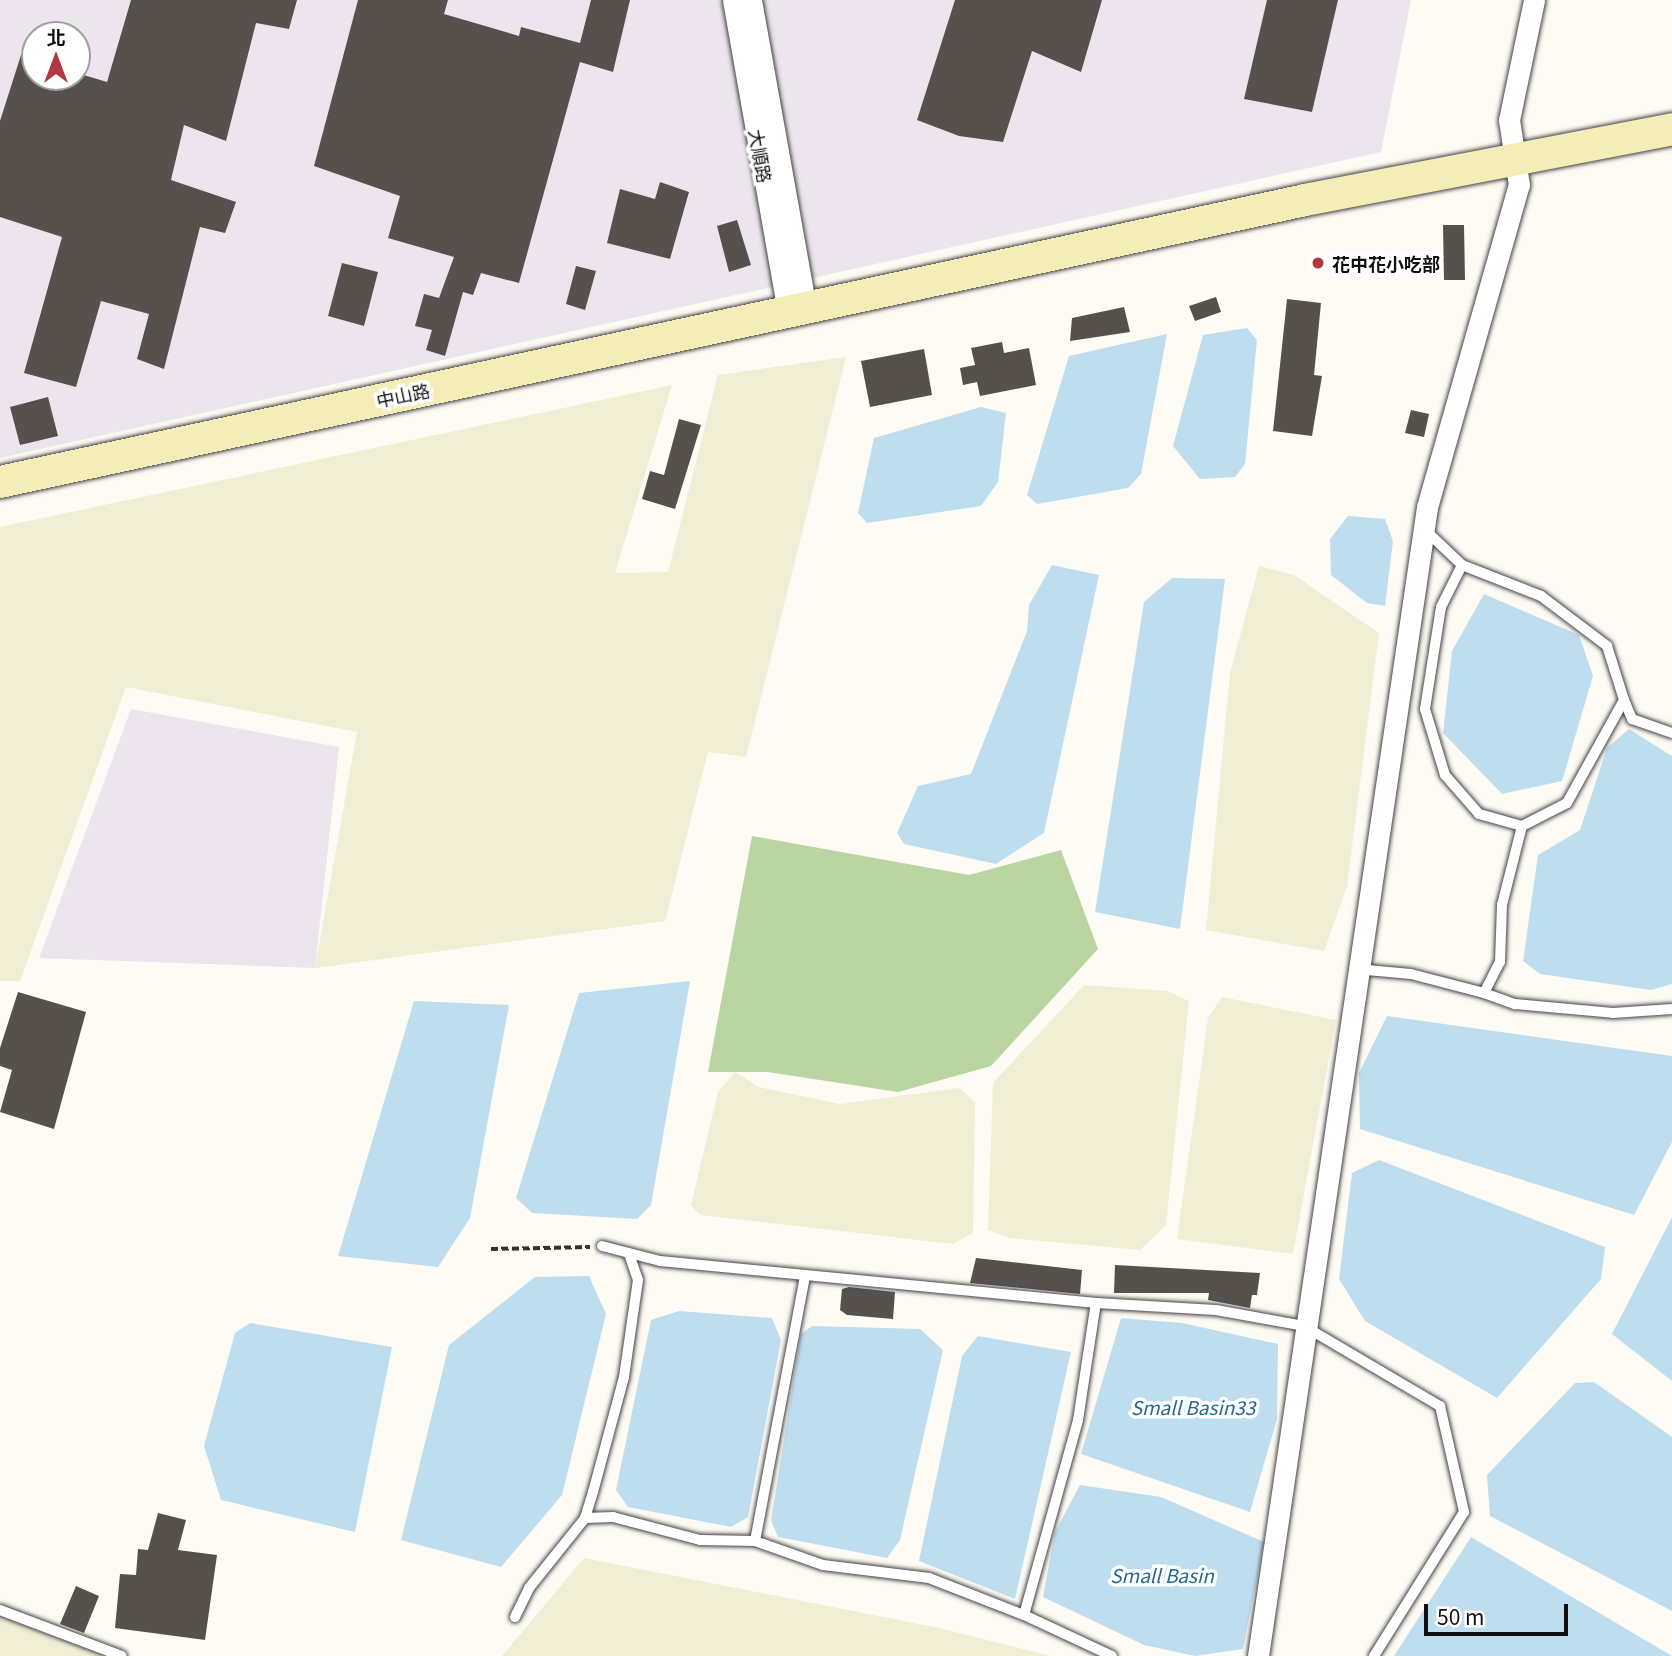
<!DOCTYPE html>
<meta charset="utf-8">
<style>
body{margin:0}
#map{position:relative;width:1672px;height:1656px;overflow:hidden;background:#fefbf4;font-family:Georgia,"Noto Sans TC",serif}
div>[style]{position:absolute}
.industrial>*{inset:0;background:#ece5ed}
.farmland>*{inset:0;background:#f1eed6}
.forest>*{inset:0;background:#bad4a2}
.water>*{inset:0;background:#bedeef}
.building>*{inset:0;background:#57514d}
.path>*{height:3.5px;margin-top:-1.75px;transform-origin:0;background:repeating-linear-gradient(90deg,#323232 0 7px,transparent 0 10.5px)}
.roads{filter:drop-shadow(0 0 2px #434343) drop-shadow(0 0 2px #434343)}
.service>*{height:10px;margin:-5px;padding:0 5px;transform-origin:5px;border-radius:5px;background:#fff}
.minor>*{height:21px;margin:-10.5px;padding:0 10.5px;transform-origin:10.5px;border-radius:10.5px;background:#fff}
.secondary>*{height:32px;margin:-16px;padding:0 16px;transform-origin:16px;border-radius:16px;background:#f5edb7}
.dots>*{width:19px;height:19px;translate:-50% -50%;box-sizing:border-box;border:4px solid #fff;border-radius:50%}
span{translate:-50% -50%;white-space:nowrap;text-align:center;line-height:1.15;-webkit-text-stroke:7px #fff;paint-order:stroke}
.street-label{font-size:18px;color:#101010}
.poi-label{font-size:18px;color:#101010;font-weight:700}
.left{translate:0 -50%;text-align:left}
.water-label{font-size:19px;color:#276793;font-style:italic}
.north{position:absolute;left:21px;top:21px;width:70px;height:70px;box-sizing:border-box;background:#fff;border:2px solid #9f9f9f;border-radius:50%;rotate:0deg;font-size:19px;font-weight:700;line-height:28px;text-align:center;color:#101010}
.north::after{content:'';display:block;margin:auto;width:24px;height:32px;background:#af3841;clip-path:polygon(50% 0,100% 100%,50% 72%,0 100%)}
.scale{position:absolute;left:1424px;top:1604px;width:144px;height:32px;box-sizing:border-box;border:4px solid #101010;border-top:0;padding-left:9px;font-size:21px;line-height:24px;white-space:nowrap;color:#101010;-webkit-text-stroke:5px #fff;paint-order:stroke}
</style>
<div id="map">
<div class="industrial">
<div style="clip-path:polygon(evenodd,0 0,1411px 0,1381px 152px,0 458px,0 0,35px 35px,77px 35px,77px 77px,35px 77px,35px 35px)"></div>
<div style="clip-path:polygon(131px 709px,339px 747px,315px 968px,39px 958px)"></div>
</div>
<div class="farmland">
<div style="clip-path:polygon(846px 357px,746px 757px,708px 752px,665px 921px,315px 968px,357px 732px,126px 687px,20px 981px,0 981px,0 527px,672px 385px,615px 573px,668px 572px,718px 375px)"></div>
<div style="clip-path:polygon(1259px 566px,1294px 575px,1379px 633px,1347px 886px,1324px 951px,1206px 930px,1230px 673px)"></div>
<div style="clip-path:polygon(1084px 985px,1167px 991px,1189px 1001px,1166px 1225px,1140px 1250px,1009px 1238px,988px 1230px,993px 1083px)"></div>
<div style="clip-path:polygon(1222px 997px,1336px 1020px,1293px 1254px,1177px 1239px,1208px 1018px)"></div>
<div style="clip-path:polygon(735px 1072px,759px 1087px,840px 1104px,959px 1088px,975px 1102px,973px 1233px,953px 1244px,700px 1215px,691px 1205px,718px 1092px)"></div>
<div style="clip-path:polygon(584px 1558px,939px 1628px,1051px 1656px,502px 1656px)"></div>
<div style="clip-path:polygon(0 1614px,114px 1656px,0 1656px)"></div>
</div>
<div class="forest">
<div style="clip-path:polygon(752px 836px,969px 875px,1061px 850px,1098px 949px,991px 1066px,898px 1092px,768px 1072px,708px 1072px)"></div>
</div>
<div class="water">
<div style="clip-path:polygon(1247px 328px,1257px 340px,1245px 464px,1235px 477px,1200px 479px,1173px 446px,1203px 335px)"></div>
<div style="clip-path:polygon(1167px 334px,1141px 474px,1128px 488px,1037px 504px,1027px 495px,1069px 356px)"></div>
<div style="clip-path:polygon(981px 407px,1006px 413px,998px 482px,981px 506px,867px 523px,858px 513px,874px 438px)"></div>
<div style="clip-path:polygon(1348px 516px,1385px 519px,1393px 541px,1385px 606px,1367px 603px,1331px 575px,1330px 539px)"></div>
<div style="clip-path:polygon(1052px 565px,1099px 575px,1044px 833px,996px 864px,904px 844px,897px 833px,918px 786px,971px 774px,1027px 631px,1029px 605px)"></div>
<div style="clip-path:polygon(1172px 578px,1225px 579px,1180px 929px,1095px 912px,1144px 602px)"></div>
<div style="clip-path:polygon(1484px 594px,1579px 635px,1593px 676px,1562px 781px,1502px 794px,1443px 733px,1452px 651px)"></div>
<div style="clip-path:polygon(1629px 729px,1672px 756px,1672px 984px,1651px 990px,1540px 974px,1523px 961px,1538px 855px,1580px 830px,1607px 748px)"></div>
<div style="clip-path:polygon(690px 981px,651px 1205px,637px 1219px,532px 1213px,516px 1198px,579px 993px)"></div>
<div style="clip-path:polygon(414px 1001px,509px 1005px,470px 1218px,438px 1267px,338px 1256px)"></div>
<div style="clip-path:polygon(1387px 1016px,1672px 1056px,1672px 1142px,1634px 1215px,1360px 1129px,1359px 1073px)"></div>
<div style="clip-path:polygon(1379px 1160px,1605px 1247px,1601px 1279px,1497px 1398px,1365px 1321px,1339px 1279px,1352px 1173px)"></div>
<div style="clip-path:polygon(1672px 1217px,1672px 1381px,1612px 1334px)"></div>
<div style="clip-path:polygon(589px 1276px,606px 1314px,562px 1495px,501px 1567px,401px 1540px,449px 1345px,535px 1277px)"></div>
<div style="clip-path:polygon(679px 1311px,772px 1318px,781px 1340px,748px 1517px,731px 1527px,628px 1507px,616px 1490px,651px 1320px)"></div>
<div style="clip-path:polygon(1121px 1318px,1182px 1323px,1278px 1344px,1277px 1419px,1250px 1512px,1081px 1454px)"></div>
<div style="clip-path:polygon(250px 1323px,392px 1347px,355px 1532px,221px 1500px,204px 1446px,235px 1333px)"></div>
<div style="clip-path:polygon(812px 1326px,920px 1329px,943px 1350px,900px 1540px,887px 1558px,778px 1537px,771px 1520px,801px 1334px)"></div>
<div style="clip-path:polygon(978px 1336px,1071px 1352px,1015px 1599px,919px 1561px,962px 1356px)"></div>
<div style="clip-path:polygon(1594px 1382px,1672px 1437px,1672px 1611px,1490px 1516px,1487px 1475px,1575px 1383px)"></div>
<div style="clip-path:polygon(1080px 1485px,1161px 1497px,1264px 1542px,1243px 1649px,1195px 1656px,1144px 1645px,1043px 1597px,1055px 1532px)"></div>
<div style="clip-path:polygon(1471px 1537px,1672px 1656px,1394px 1656px)"></div>
</div>
<div class="building">
<div style="clip-path:polygon(131px 0,297px 0,289px 29px,256px 23px,226px 141px,184px 125px,171px 180px,236px 202px,225px 233px,200px 227px,164px 369px,137px 359px,149px 314px,101px 301px,76px 387px,24px 373px,62px 237px,0 217px,0 121px,21px 55px,35px 60px,35px 77px,77px 73px,107px 82px)"></div>
<div style="clip-path:polygon(358px 0,448px 0,444px 14px,519px 36px,521px 27px,580px 43px,591px 0,630px 0,613px 72px,580px 62px,519px 283px,481px 273px,473px 295px,463px 292px,445px 356px,426px 350px,432px 330px,415px 326px,424px 294px,439px 298px,454px 257px,388px 238px,400px 196px,314px 166px)"></div>
<div style="clip-path:polygon(955px 0,1102px 0,1081px 72px,1032px 51px,1003px 142px,959px 136px,917px 120px)"></div>
<div style="clip-path:polygon(1267px 0,1338px 0,1312px 112px,1244px 99px)"></div>
<div style="clip-path:polygon(660px 182px,689px 192px,670px 259px,607px 243px,620px 189px,655px 199px)"></div>
<div style="clip-path:polygon(737px 220px,751px 265px,729px 272px,717px 226px)"></div>
<div style="clip-path:polygon(1443px 225px,1464px 225px,1465px 280px,1444px 280px)"></div>
<div style="clip-path:polygon(342px 263px,378px 272px,364px 326px,328px 316px)"></div>
<div style="clip-path:polygon(576px 266px,596px 271px,585px 310px,566px 304px)"></div>
<div style="clip-path:polygon(1216px 297px,1221px 312px,1195px 321px,1189px 306px)"></div>
<div style="clip-path:polygon(1287px 299px,1321px 303px,1314px 375px,1322px 376px,1312px 436px,1273px 431px)"></div>
<div style="clip-path:polygon(1124px 307px,1130px 332px,1070px 341px,1072px 318px)"></div>
<div style="clip-path:polygon(1002px 342px,1004px 353px,1029px 348px,1036px 385px,980px 396px,977px 382px,963px 385px,960px 368px,975px 365px,971px 348px)"></div>
<div style="clip-path:polygon(924px 349px,932px 395px,870px 407px,861px 361px)"></div>
<div style="clip-path:polygon(48px 397px,58px 436px,20px 445px,10px 407px)"></div>
<div style="clip-path:polygon(1411px 410px,1429px 414px,1424px 437px,1405px 433px)"></div>
<div style="clip-path:polygon(679px 419px,701px 425px,675px 509px,642px 499px,650px 471px,664px 475px)"></div>
<div style="clip-path:polygon(18px 992px,86px 1012px,54px 1129px,0 1112px,12px 1070px,0 1066px,0 1048px)"></div>
<div style="clip-path:polygon(976px 1258px,1082px 1270px,1080px 1294px,970px 1283px)"></div>
<div style="clip-path:polygon(1115px 1265px,1260px 1273px,1257px 1295px,1252px 1295px,1250px 1308px,1208px 1300px,1209px 1293px,1114px 1293px)"></div>
<div style="clip-path:polygon(849px 1287px,895px 1292px,893px 1319px,847px 1315px,840px 1310px,842px 1289px)"></div>
<div style="clip-path:polygon(158px 1513px,186px 1520px,178px 1550px,217px 1555px,205px 1640px,115px 1628px,120px 1574px,136px 1575px,138px 1549px,148px 1550px)"></div>
<div style="clip-path:polygon(76px 1586px,99px 1596px,84px 1633px,60px 1624px)"></div>
</div>
<div class="path">
<div style="left:491px;top:1249px;width:99px;rotate:-1.2deg"></div>
</div>
<div class="roads">
<div class="service">
<div style="left:1462px;top:565px;width:85px;rotate:21.4deg"></div>
<div style="left:1541px;top:596px;width:83px;rotate:37.1deg"></div>
<div style="left:1607px;top:646px;width:57px;rotate:72.5deg"></div>
<div style="left:1624px;top:700px;width:118px;rotate:119deg"></div>
<div style="left:1567px;top:803px;width:51px;rotate:152.9deg"></div>
<div style="left:1624px;top:700px;width:21px;rotate:67deg"></div>
<div style="left:1632px;top:719px;width:42px;rotate:19.3deg"></div>
<div style="left:1356px;top:969px;width:55px;rotate:5.2deg"></div>
<div style="left:1411px;top:974px;width:75px;rotate:14.6deg"></div>
<div style="left:1484px;top:993px;width:35px;rotate:-63deg"></div>
<div style="left:1500px;top:962px;width:57px;rotate:-88deg"></div>
<div style="left:1502px;top:905px;width:81px;rotate:-75.8deg"></div>
<div style="left:1522px;top:826px;width:45px;rotate:-164.4deg"></div>
<div style="left:1479px;top:814px;width:52px;rotate:-131.1deg"></div>
<div style="left:1445px;top:775px;width:69px;rotate:-106.9deg"></div>
<div style="left:1425px;top:709px;width:103px;rotate:-81.1deg"></div>
<div style="left:1441px;top:607px;width:47px;rotate:-63.4deg"></div>
<div style="left:1462px;top:565px;width:52px;rotate:-136.5deg"></div>
<div style="left:1484px;top:993px;width:33px;rotate:20deg"></div>
<div style="left:1515px;top:1004px;width:98px;rotate:5.2deg"></div>
<div style="left:1613px;top:1013px;width:59px;rotate:-3.9deg"></div>
<div style="left:602px;top:1246px;width:60px;rotate:14.5deg"></div>
<div style="left:660px;top:1261px;width:438px;rotate:5.5deg"></div>
<div style="left:585px;top:1518px;width:28px;rotate:-2deg"></div>
<div style="left:613px;top:1517px;width:90px;rotate:14.8deg"></div>
<div style="left:700px;top:1540px;width:55px;rotate:1deg"></div>
<div style="left:755px;top:1541px;width:269px;rotate:-79.3deg"></div>
<div style="left:755px;top:1541px;width:72px;rotate:19.4deg"></div>
<div style="left:823px;top:1565px;width:107px;rotate:7deg"></div>
<div style="left:929px;top:1578px;width:102px;rotate:21.3deg"></div>
<div style="left:0;top:1610px;width:130px;rotate:20.7deg"></div>
<div style="left:515px;top:1617px;width:32px;rotate:-64deg"></div>
<div style="left:529px;top:1588px;width:90px;rotate:-51.3deg"></div>
<div style="left:585px;top:1518px;width:27px;rotate:-73deg"></div>
<div style="left:593px;top:1492px;width:119px;rotate:-74.9deg"></div>
<div style="left:624px;top:1377px;width:98px;rotate:-81.8deg"></div>
<div style="left:638px;top:1280px;width:28px;rotate:-109deg"></div>
<div style="left:1112px;top:1656px;width:97px;rotate:-155deg"></div>
<div style="left:1024px;top:1615px;width:202px;rotate:-74.5deg"></div>
<div style="left:1078px;top:1420px;width:118px;rotate:-81.3deg"></div>
<div style="left:1096px;top:1303px;width:120px;rotate:3.3deg"></div>
<div style="left:1216px;top:1310px;width:89px;rotate:10.3deg"></div>
<div style="left:1304px;top:1326px;width:158px;rotate:30.5deg"></div>
<div style="left:1440px;top:1406px;width:109px;rotate:77.2deg"></div>
<div style="left:1464px;top:1512px;width:170px;rotate:122deg"></div>
</div>
<div class="minor">
<div style="left:733px;top:0;width:317px;rotate:80deg"></div>
<div style="left:751px;top:0;width:313px;rotate:79.9deg"></div>
<div style="left:1258px;top:1656px;width:1161px;rotate:-81.63deg"></div>
<div style="left:1427px;top:507px;width:335px;rotate:-74.1deg"></div>
<div style="left:1519px;top:185px;width:66px;rotate:-98.7deg"></div>
<div style="left:1509px;top:120px;width:123px;rotate:-78.2deg"></div>
</div>
<div class="secondary">
<div style="left:0;top:482px;width:1335px;rotate:-12.19deg"></div>
<div style="left:1305px;top:200px;width:374px;rotate:-10.9deg"></div>
</div>
</div>
<div class="dots">
<div style="left:1318px;top:263px;background:#af3841"></div>
</div>
<div class="street-label">
<span style="left:761px;top:156px;rotate:80deg">大順路</span>
<span style="left:403px;top:395px;rotate:-12deg">中山路</span>
</div>
<div class="poi-label">
<span class="left" style="left:1332px;top:263px">花中花小吃部</span>
</div>
<div class="water-label">
<span style="left:1193px;top:1407px">Small Basin33</span>
<span style="left:1162px;top:1575px">Small Basin</span>
</div>
<div class="north">北</div>
<div class="scale">50 m</div>
</div>
